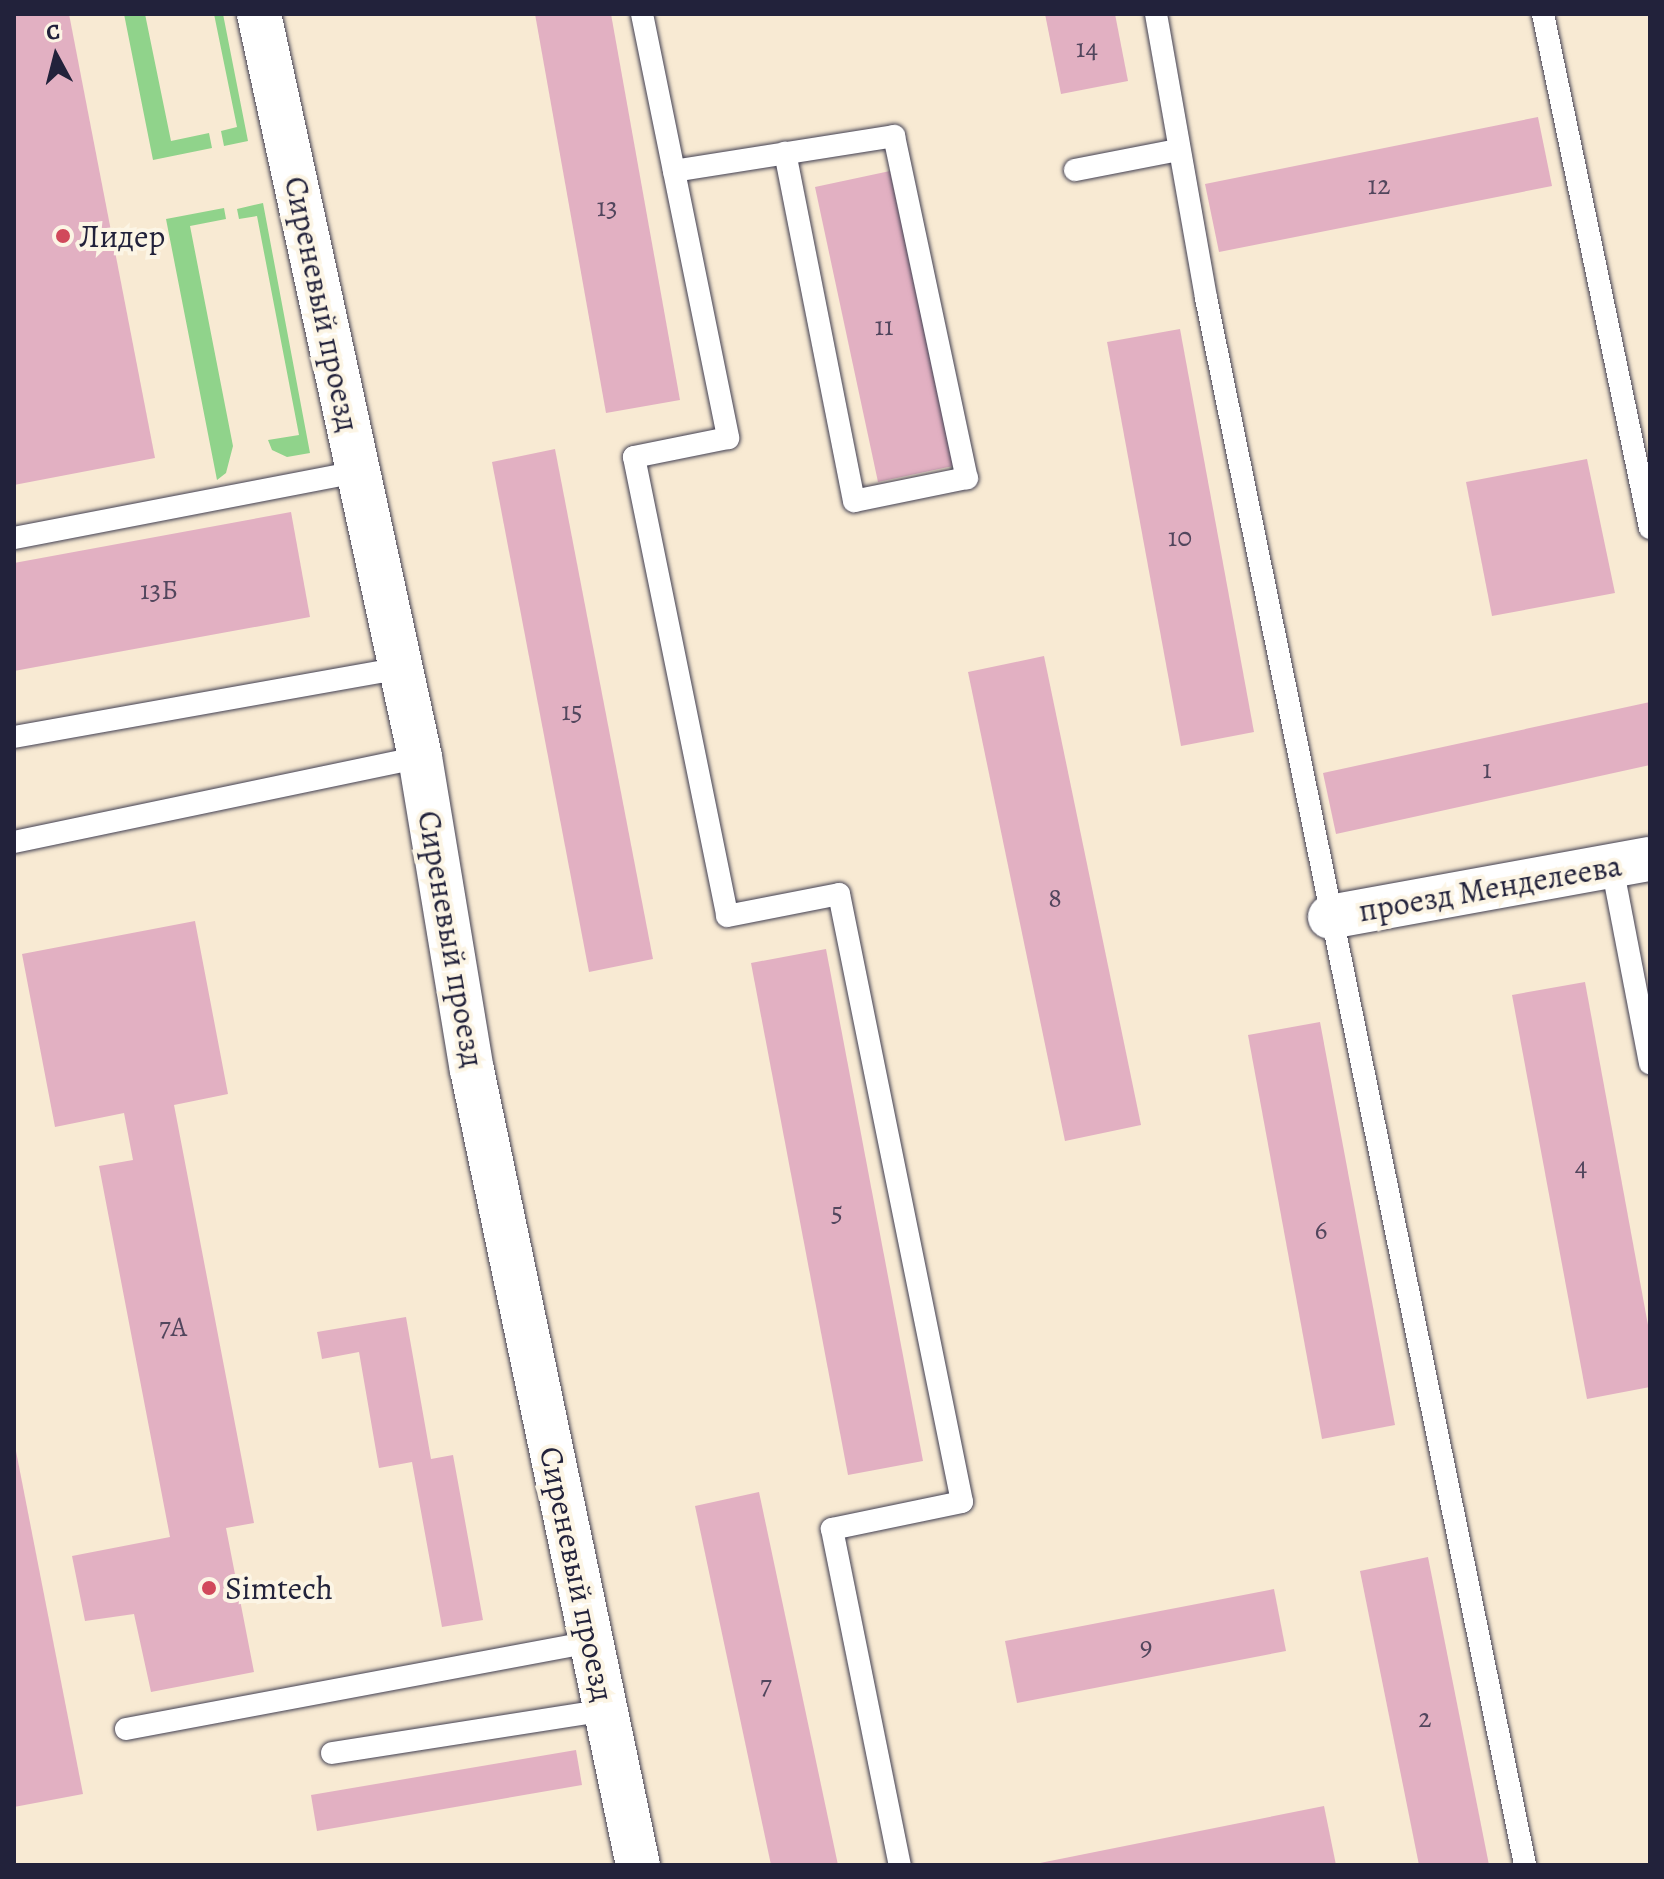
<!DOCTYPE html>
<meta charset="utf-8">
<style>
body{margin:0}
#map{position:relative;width:1664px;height:1879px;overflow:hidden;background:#f8ead3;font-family:Alegreya,serif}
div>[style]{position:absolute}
.green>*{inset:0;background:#90d38b}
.building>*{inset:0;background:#e2b0c2}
.roads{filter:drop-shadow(0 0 2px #424052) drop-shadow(0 0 2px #424052)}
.service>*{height:22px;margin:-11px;padding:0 11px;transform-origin:11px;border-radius:11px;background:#fff}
.minor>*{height:44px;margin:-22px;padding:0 22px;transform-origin:22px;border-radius:22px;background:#fff}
.dots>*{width:22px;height:22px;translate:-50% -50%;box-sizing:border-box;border:4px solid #fcf5e5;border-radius:50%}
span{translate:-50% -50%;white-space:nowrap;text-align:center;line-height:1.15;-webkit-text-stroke:8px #fcf5e5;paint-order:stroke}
.number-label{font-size:28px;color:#52465d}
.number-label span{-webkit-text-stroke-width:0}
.poi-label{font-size:32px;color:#22223b}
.left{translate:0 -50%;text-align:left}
.street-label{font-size:32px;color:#22223b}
.frame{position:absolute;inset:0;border:16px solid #22223b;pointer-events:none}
.north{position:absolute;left:16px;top:16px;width:80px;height:80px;-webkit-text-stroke:6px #fcf5e5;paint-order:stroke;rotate:353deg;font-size:22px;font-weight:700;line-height:32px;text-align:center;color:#22223b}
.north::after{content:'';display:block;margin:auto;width:28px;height:36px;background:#22223b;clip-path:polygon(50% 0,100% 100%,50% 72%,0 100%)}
</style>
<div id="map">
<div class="green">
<div style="clip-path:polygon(124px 14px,145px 14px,171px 141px,209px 133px,212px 148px,153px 160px)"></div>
<div style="clip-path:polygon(214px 14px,223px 14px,248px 141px,224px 146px,221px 131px,237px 127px)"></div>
<div style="clip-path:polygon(263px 203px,310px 453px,287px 457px,272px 450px,268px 440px,299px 435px,257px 216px,239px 219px,237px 209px)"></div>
<div style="clip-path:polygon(224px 208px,226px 219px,190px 226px,233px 446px,226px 473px,217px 480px,166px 219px)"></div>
</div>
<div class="building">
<div style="clip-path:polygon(14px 14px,69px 14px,155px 458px,14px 485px)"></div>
<div style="clip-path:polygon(535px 14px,611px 14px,680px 400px,606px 413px)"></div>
<div style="clip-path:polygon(1045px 14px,1115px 14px,1128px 81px,1061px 94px)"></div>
<div style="clip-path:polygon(1538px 117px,1552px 186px,1219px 252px,1205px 184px)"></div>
<div style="clip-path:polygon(890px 171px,953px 466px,878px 482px,815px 187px)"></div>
<div style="clip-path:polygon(1180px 329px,1254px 732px,1181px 746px,1107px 342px)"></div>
<div style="clip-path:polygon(555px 449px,653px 959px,589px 972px,492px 462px)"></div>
<div style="clip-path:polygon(1587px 459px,1615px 593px,1492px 616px,1466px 482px)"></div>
<div style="clip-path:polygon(291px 512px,310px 617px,14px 671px,14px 563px)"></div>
<div style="clip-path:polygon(1044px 656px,1141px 1125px,1065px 1141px,968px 672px)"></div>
<div style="clip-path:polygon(1650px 702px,1650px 765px,1336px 834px,1323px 773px)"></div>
<div style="clip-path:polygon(195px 921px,228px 1094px,174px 1105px,254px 1523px,226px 1528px,254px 1672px,151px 1692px,134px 1614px,85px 1621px,72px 1556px,170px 1537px,99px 1166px,133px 1160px,124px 1113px,55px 1127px,22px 954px)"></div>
<div style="clip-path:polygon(826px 949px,923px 1461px,848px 1475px,751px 963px)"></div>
<div style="clip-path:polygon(1585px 982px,1650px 1336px,1650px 1387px,1587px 1399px,1512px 995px)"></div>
<div style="clip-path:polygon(1320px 1022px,1395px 1425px,1322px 1439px,1248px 1035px)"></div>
<div style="clip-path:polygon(406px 1317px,431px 1459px,453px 1455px,483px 1620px,442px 1627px,412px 1462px,379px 1468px,359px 1352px,322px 1359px,317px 1332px)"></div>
<div style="clip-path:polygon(15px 1446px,83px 1794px,14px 1807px,14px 1447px)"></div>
<div style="clip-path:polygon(759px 1492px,838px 1865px,771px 1865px,695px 1506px)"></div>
<div style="clip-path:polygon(1428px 1557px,1489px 1865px,1419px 1865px,1360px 1571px)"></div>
<div style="clip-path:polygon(1274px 1589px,1286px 1651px,1017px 1703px,1005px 1641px)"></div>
<div style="clip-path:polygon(576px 1750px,582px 1785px,317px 1831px,311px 1795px)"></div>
<div style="clip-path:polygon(1324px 1806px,1336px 1865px,1035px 1865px,1035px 1864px)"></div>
</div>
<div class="roads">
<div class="service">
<div style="left:642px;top:14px;width:433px;rotate:78.5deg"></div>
<div style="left:728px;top:438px;width:96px;rotate:168.6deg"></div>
<div style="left:634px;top:457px;width:468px;rotate:78.5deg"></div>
<div style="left:727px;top:916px;width:114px;rotate:-11.1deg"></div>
<div style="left:839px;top:894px;width:620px;rotate:78.56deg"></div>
<div style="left:962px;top:1502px;width:133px;rotate:168.3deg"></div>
<div style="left:832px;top:1529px;width:343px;rotate:78.6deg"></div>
<div style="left:1156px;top:14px;width:288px;rotate:80deg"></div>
<div style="left:1206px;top:298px;width:1599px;rotate:78.49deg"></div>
<div style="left:1543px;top:14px;width:525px;rotate:78.24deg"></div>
<div style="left:1075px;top:170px;width:105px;rotate:-11deg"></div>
<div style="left:674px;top:171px;width:223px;rotate:-9deg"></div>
<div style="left:894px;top:136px;width:350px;rotate:78deg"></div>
<div style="left:967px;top:478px;width:115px;rotate:168.5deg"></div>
<div style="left:854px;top:501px;width:355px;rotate:-101.2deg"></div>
<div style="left:14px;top:538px;width:350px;rotate:-10.9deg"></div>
<div style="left:14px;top:737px;width:393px;rotate:-10.1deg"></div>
<div style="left:14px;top:842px;width:415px;rotate:-11.8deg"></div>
<div style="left:1612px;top:866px;width:201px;rotate:79.1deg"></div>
<div style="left:126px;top:1729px;width:473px;rotate:-10.6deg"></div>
<div style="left:332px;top:1753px;width:277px;rotate:-8.9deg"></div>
</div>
<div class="minor">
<div style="left:259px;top:14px;width:760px;rotate:77.77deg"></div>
<div style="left:420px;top:757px;width:317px;rotate:80.6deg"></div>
<div style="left:472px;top:1070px;width:812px;rotate:78.21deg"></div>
<div style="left:1330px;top:917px;width:325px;rotate:-10.3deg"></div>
</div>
</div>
<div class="dots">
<div style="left:63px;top:236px;background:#d1495b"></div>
<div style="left:209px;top:1588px;background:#d1495b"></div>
</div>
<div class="number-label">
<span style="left:1087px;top:48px">14</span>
<span style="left:1379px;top:185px">12</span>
<span style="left:607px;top:207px">13</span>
<span style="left:884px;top:326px">11</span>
<span style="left:1180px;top:537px">10</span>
<span style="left:159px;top:590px">13Б</span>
<span style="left:572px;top:711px">15</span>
<span style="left:1487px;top:769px">1</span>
<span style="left:1055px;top:898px">8</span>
<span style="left:1581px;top:1166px">4</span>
<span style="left:837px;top:1212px">5</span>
<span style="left:1321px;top:1230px">6</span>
<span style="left:173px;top:1327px">7А</span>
<span style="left:1146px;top:1646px">9</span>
<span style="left:766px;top:1685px">7</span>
<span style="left:1425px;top:1718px">2</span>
</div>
<div class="poi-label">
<span class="left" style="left:79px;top:236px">Лидер</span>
<span class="left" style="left:225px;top:1588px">Simtech</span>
</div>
<div class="street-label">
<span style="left:322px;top:304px;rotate:78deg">Сиреневый проезд</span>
<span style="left:1490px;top:888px;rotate:-10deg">проезд Менделеева</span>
<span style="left:451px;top:939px;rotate:80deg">Сиреневый проезд</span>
<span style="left:577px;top:1574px;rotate:78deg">Сиреневый проезд</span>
</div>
<div class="frame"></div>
<div class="north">С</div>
</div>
